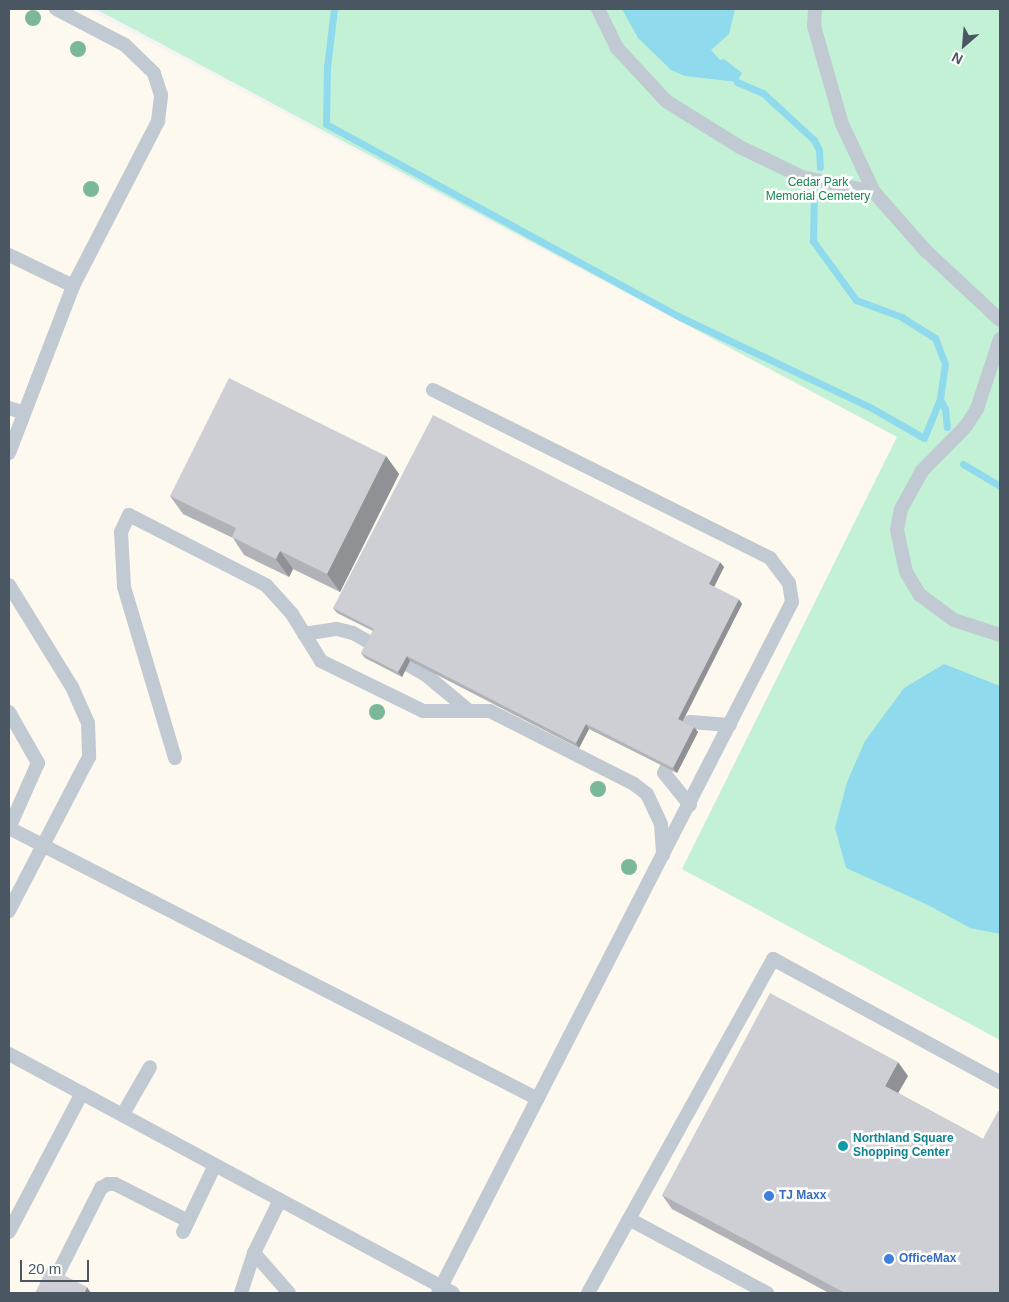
<!DOCTYPE html>
<style>
body{margin:0}
#map{position:relative;width:1009px;height:1302px;overflow:hidden;background:#f5f3f3;font-family:Arial,sans-serif}
div>[style]{position:absolute}
.commercial>*{inset:0;background:#fdf9ef}
.green>*{inset:0;background:#c3f1d5}
.water>*{inset:0;background:#90daee}
.stream>*{height:7px;margin:-3.5px;padding:0 3.5px;transform-origin:3.5px;border-radius:3.5px;background:#90daee}
.service>*{height:14px;margin:-7px;padding:0 7px;transform-origin:7px;border-radius:7px;background:#c1cad2}
.trees>*{width:16px;height:16px;margin:-8px;border-radius:50%;background:#7bb799}
.wall>*{inset:0;background:#b0b2b7}
.shaded-wall>*{inset:0;background:#909195}
.building>*{inset:0;background:#cdcfd5}
.dots>*{width:14px;height:14px;translate:-50% -50%;box-sizing:border-box;border:2px solid #fff;border-radius:50%}
span{translate:-50% -50%;white-space:nowrap;text-align:center;line-height:1.15;-webkit-text-stroke:5px #fff;paint-order:stroke}
.park-label{font-size:12px;color:#17864f}
.culture-label{font-size:12px;color:#0d838f;font-weight:700}
.left{translate:0 -50%;text-align:left}
.shop-label{font-size:12px;color:#366cbe;font-weight:700}
.frame{position:absolute;inset:0;border:10px solid #4a5661;pointer-events:none}
.north{position:absolute;left:939px;top:20px;width:50px;height:50px;-webkit-text-stroke:4px #fff;paint-order:stroke;rotate:207deg;font-size:14px;font-weight:700;line-height:20px;text-align:center;color:#4a5661}
.north::after{content:'';display:block;margin:auto;width:18px;height:22px;background:#4a5661;clip-path:polygon(50% 0,100% 100%,50% 72%,0 100%)}
.scale{position:absolute;left:20px;top:1260px;width:69px;height:22px;box-sizing:border-box;border:2px solid #4a5661;border-top:0;padding-left:6px;font-size:15px;line-height:18px;white-space:nowrap;color:#4a5661;-webkit-text-stroke:4px #fff;paint-order:stroke}
</style>
<div id="map">
<div class="commercial">
<div style="clip-path:polygon(9px 9px,87px 9px,897px 437px,682px 869px,1000px 1040px,1000px 1293px,9px 1293px)"></div>
</div>
<div class="green">
<div style="clip-path:polygon(96px 9px,1000px 9px,1000px 1040px,682px 869px,897px 437px)"></div>
</div>
<div class="water">
<div style="clip-path:polygon(622px 9px,735px 9px,729px 34px,711px 50px,720px 60px,724px 59px,742px 73px,737px 82px,685px 76px,671px 70px,638px 38px)"></div>
<div style="clip-path:polygon(944px 664px,1000px 686px,1000px 934px,970px 928px,928px 905px,846px 868px,835px 828px,847px 782px,865px 741px,904px 688px)"></div>
</div>
<div class="stream">
<div style="left:334px;top:9px;width:58px;rotate:96.9deg"></div>
<div style="left:327px;top:67px;width:57px;rotate:91deg"></div>
<div style="left:326px;top:124px;width:401px;rotate:28.6deg"></div>
<div style="left:678px;top:316px;width:212px;rotate:25.4deg"></div>
<div style="left:870px;top:407px;width:62px;rotate:29.9deg"></div>
<div style="left:924px;top:438px;width:42px;rotate:-67.7deg"></div>
<div style="left:940px;top:399px;width:35px;rotate:-82deg"></div>
<div style="left:945px;top:364px;width:28px;rotate:-111deg"></div>
<div style="left:935px;top:338px;width:39px;rotate:-148deg"></div>
<div style="left:902px;top:317px;width:49px;rotate:-159.7deg"></div>
<div style="left:856px;top:300px;width:73px;rotate:-126.1deg"></div>
<div style="left:813px;top:241px;width:50px;rotate:-88.9deg"></div>
<div style="left:737px;top:82px;width:28px;rotate:23deg"></div>
<div style="left:763px;top:93px;width:69px;rotate:42.7deg"></div>
<div style="left:814px;top:140px;width:11px;rotate:63deg"></div>
<div style="left:819px;top:150px;width:17px;rotate:87deg"></div>
<div style="left:940px;top:399px;width:11px;rotate:63deg"></div>
<div style="left:945px;top:409px;width:18px;rotate:84deg"></div>
<div style="left:963px;top:464px;width:43px;rotate:30.7deg"></div>
</div>
<div class="service">
<div style="left:598px;top:9px;width:43px;rotate:64deg"></div>
<div style="left:617px;top:48px;width:72px;rotate:47.2deg"></div>
<div style="left:666px;top:101px;width:87px;rotate:31.9deg"></div>
<div style="left:740px;top:147px;width:69px;rotate:25.8deg"></div>
<div style="left:802px;top:177px;width:74px;rotate:11.8deg"></div>
<div style="left:815px;top:9px;width:17px;rotate:93deg"></div>
<div style="left:814px;top:26px;width:102px;rotate:74.1deg"></div>
<div style="left:842px;top:124px;width:75px;rotate:64.8deg"></div>
<div style="left:874px;top:192px;width:79px;rotate:48.6deg"></div>
<div style="left:926px;top:251px;width:101px;rotate:43deg"></div>
<div style="left:9px;top:255px;width:71px;rotate:25.8deg"></div>
<div style="left:1000px;top:339px;width:74px;rotate:108.2deg"></div>
<div style="left:977px;top:409px;width:20px;rotate:123deg"></div>
<div style="left:966px;top:426px;width:63px;rotate:134.4deg"></div>
<div style="left:922px;top:471px;width:43px;rotate:118.9deg"></div>
<div style="left:901px;top:509px;width:21px;rotate:101deg"></div>
<div style="left:897px;top:530px;width:43px;rotate:77.9deg"></div>
<div style="left:906px;top:572px;width:27px;rotate:59deg"></div>
<div style="left:920px;top:595px;width:42px;rotate:36.3deg"></div>
<div style="left:954px;top:620px;width:48px;rotate:18.1deg"></div>
<div style="left:433px;top:390px;width:377px;rotate:26.5deg"></div>
<div style="left:770px;top:558px;width:31px;rotate:53deg"></div>
<div style="left:789px;top:583px;width:19px;rotate:81deg"></div>
<div style="left:792px;top:602px;width:776px;rotate:117.13deg"></div>
<div style="left:9px;top:408px;width:16px;rotate:18deg"></div>
<div style="left:9px;top:453px;width:179px;rotate:-69deg"></div>
<div style="left:73px;top:286px;width:186px;rotate:-62.7deg"></div>
<div style="left:158px;top:121px;width:26px;rotate:-83deg"></div>
<div style="left:161px;top:95px;width:23px;rotate:-108deg"></div>
<div style="left:154px;top:73px;width:40px;rotate:-136deg"></div>
<div style="left:125px;top:45px;width:78px;rotate:-152.4deg"></div>
<div style="left:9px;top:585px;width:120px;rotate:58.3deg"></div>
<div style="left:72px;top:687px;width:39px;rotate:66deg"></div>
<div style="left:88px;top:723px;width:34px;rotate:88deg"></div>
<div style="left:89px;top:757px;width:174px;rotate:117.5deg"></div>
<div style="left:304px;top:634px;width:33px;rotate:-9deg"></div>
<div style="left:337px;top:629px;width:16px;rotate:14deg"></div>
<div style="left:353px;top:633px;width:84px;rotate:29.9deg"></div>
<div style="left:426px;top:675px;width:55px;rotate:39.8deg"></div>
<div style="left:9px;top:712px;width:59px;rotate:60.4deg"></div>
<div style="left:38px;top:763px;width:71px;rotate:114deg"></div>
<div style="left:9px;top:828px;width:594px;rotate:27.13deg"></div>
<div style="left:175px;top:758px;width:178px;rotate:-106.6deg"></div>
<div style="left:124px;top:587px;width:55px;rotate:-93.1deg"></div>
<div style="left:121px;top:532px;width:19px;rotate:-65deg"></div>
<div style="left:129px;top:515px;width:154px;rotate:27.1deg"></div>
<div style="left:266px;top:585px;width:39px;rotate:48deg"></div>
<div style="left:292px;top:614px;width:55px;rotate:58.3deg"></div>
<div style="left:321px;top:661px;width:114px;rotate:26.1deg"></div>
<div style="left:423px;top:711px;width:67px"></div>
<div style="left:490px;top:711px;width:161px;rotate:26.9deg"></div>
<div style="left:634px;top:784px;width:16px;rotate:38deg"></div>
<div style="left:647px;top:794px;width:33px;rotate:65deg"></div>
<div style="left:661px;top:824px;width:31px;rotate:86deg"></div>
<div style="left:690px;top:805px;width:41px;rotate:-129.1deg"></div>
<div style="left:664px;top:773px;width:57px;rotate:-63deg"></div>
<div style="left:690px;top:722px;width:40px;rotate:4.3deg"></div>
<div style="left:9px;top:1054px;width:504px;rotate:28.29deg"></div>
<div style="left:123px;top:1114px;width:54px;rotate:-60.1deg"></div>
<div style="left:629px;top:1219px;width:157px;rotate:28.2deg"></div>
<div style="left:9px;top:1232px;width:157px;rotate:-62.3deg"></div>
<div style="left:183px;top:1232px;width:74px;rotate:-64.5deg"></div>
<div style="left:254px;top:1253px;width:53px;rotate:48.8deg"></div>
<div style="left:48px;top:1293px;width:118px;rotate:-63.2deg"></div>
<div style="left:101px;top:1188px;width:8px;rotate:-30deg"></div>
<div style="left:108px;top:1184px;width:7px"></div>
<div style="left:115px;top:1184px;width:82px;rotate:26.9deg"></div>
<div style="left:241px;top:1293px;width:42px;rotate:-72deg"></div>
<div style="left:254px;top:1253px;width:59px;rotate:-63.9deg"></div>
<div style="left:588px;top:1293px;width:382px;rotate:-61deg"></div>
<div style="left:773px;top:959px;width:258px;rotate:28.5deg"></div>
</div>
<div class="trees">
<div style="left:33px;top:18px"></div>
<div style="left:78px;top:49px"></div>
<div style="left:91px;top:189px"></div>
<div style="left:377px;top:712px"></div>
<div style="left:598px;top:789px"></div>
<div style="left:629px;top:867px"></div>
</div>
<div class="wall">
<div style="clip-path:polygon(386px 456px,399px 474px,340px 592px,293px 569px,289px 577px,244px 555px,233px 538px,183px 514px,170px 496px)"></div>
<div style="clip-path:polygon(724px 567px,714px 587px,742px 604px,683px 721px,694px 727px,698px 732px,677px 773px,589px 729px,579px 748px,410px 661px,402px 677px,365px 658px,361px 653px,373px 631px,337px 613px,333px 608px)"></div>
<div style="clip-path:polygon(908px 1076px,898px 1093px,983px 1139px,1000px 1293px,829px 1293px,672px 1209px,662px 1195px)"></div>
</div>
<div class="shaded-wall">
<div style="clip-path:polygon(386px 456px,399px 474px,340px 592px,327px 574px)"></div>
<div style="clip-path:polygon(280px 551px,293px 569px,289px 577px,276px 559px)"></div>
<div style="clip-path:polygon(720px 562px,724px 567px,713px 589px,709px 584px)"></div>
<div style="clip-path:polygon(739px 599px,742px 604px,681px 724px,678px 719px)"></div>
<div style="clip-path:polygon(407px 656px,410px 661px,402px 677px,398px 672px)"></div>
<div style="clip-path:polygon(586px 724px,589px 729px,579px 748px,576px 743px)"></div>
<div style="clip-path:polygon(694px 727px,698px 732px,677px 773px,673px 768px)"></div>
<div style="clip-path:polygon(898px 1062px,908px 1076px,894px 1100px,885px 1086px)"></div>
<div style="clip-path:polygon(87px 1287px,91px 1293px,84px 1293px)"></div>
</div>
<div class="building">
<div style="clip-path:polygon(229px 378px,386px 456px,327px 574px,280px 551px,276px 559px,232px 537px,236px 528px,170px 496px)"></div>
<div style="clip-path:polygon(433px 415px,720px 562px,709px 584px,739px 599px,678px 719px,694px 727px,673px 768px,586px 724px,576px 743px,407px 656px,398px 672px,361px 653px,374px 629px,333px 608px)"></div>
<div style="clip-path:polygon(770px 993px,898px 1062px,885px 1086px,983px 1139px,998px 1111px,1000px 1112px,1000px 1293px,845px 1293px,662px 1195px)"></div>
<div style="clip-path:polygon(48px 1267px,87px 1287px,84px 1293px,35px 1293px)"></div>
</div>
<div class="dots">
<div style="left:843px;top:1146px;background:#0f9aa8"></div>
<div style="left:769px;top:1196px;background:#3f7fe0"></div>
<div style="left:889px;top:1259px;background:#3f7fe0"></div>
</div>
<div class="park-label">
<span style="left:818px;top:190px">Cedar Park<br>Memorial Cemetery</span>
</div>
<div class="culture-label">
<span class="left" style="left:853px;top:1146px">Northland Square<br>Shopping Center</span>
</div>
<div class="shop-label">
<span class="left" style="left:779px;top:1196px">TJ Maxx</span>
<span class="left" style="left:899px;top:1259px">OfficeMax</span>
</div>
<div class="frame"></div>
<div class="north">N</div>
<div class="scale">20 m</div>
</div>
